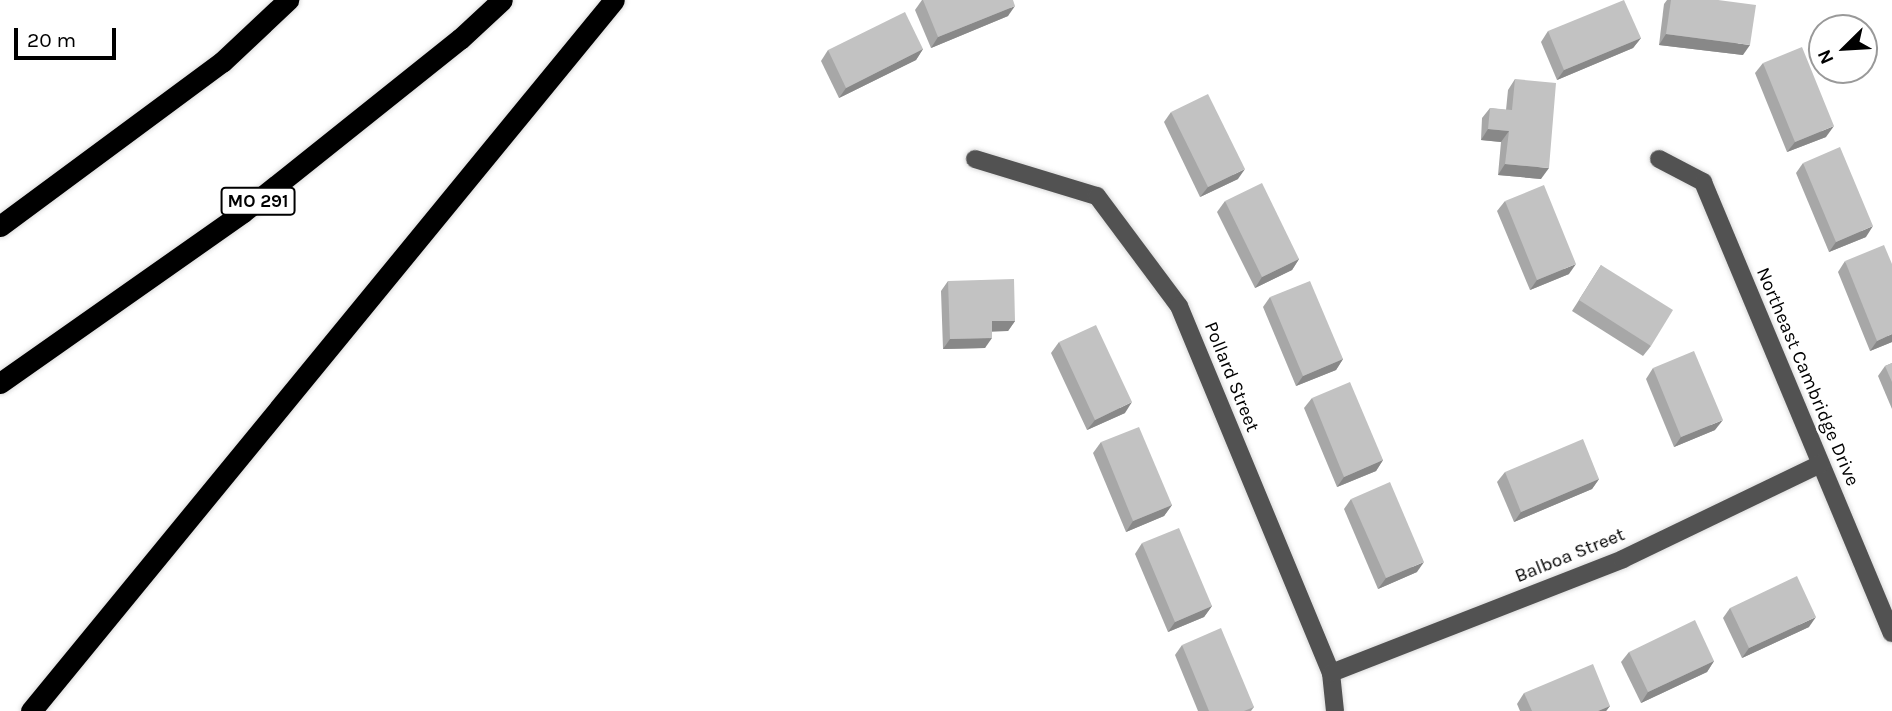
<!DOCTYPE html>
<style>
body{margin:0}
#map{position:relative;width:1892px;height:711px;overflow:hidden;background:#fff;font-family:Karla,sans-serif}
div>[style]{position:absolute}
.roads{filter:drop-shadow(0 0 2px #dbdbdb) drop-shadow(0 0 2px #dbdbdb)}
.minor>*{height:18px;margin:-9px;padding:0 9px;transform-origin:9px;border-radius:9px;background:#525252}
.highway>*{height:21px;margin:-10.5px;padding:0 10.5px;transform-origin:10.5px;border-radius:10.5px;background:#000}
.wall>*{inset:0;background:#a7a7a7}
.shaded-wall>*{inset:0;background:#888}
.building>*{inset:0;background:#c2c2c2}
span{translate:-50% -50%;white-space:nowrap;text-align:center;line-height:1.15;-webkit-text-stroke:5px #fff;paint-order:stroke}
.shield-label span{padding:2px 5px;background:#fff;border:2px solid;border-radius:5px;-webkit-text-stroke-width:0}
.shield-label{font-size:18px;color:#000;font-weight:700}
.street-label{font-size:19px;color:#000}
.north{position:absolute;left:1808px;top:14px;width:70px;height:70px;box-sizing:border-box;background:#fff;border:2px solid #999;border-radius:50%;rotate:246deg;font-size:19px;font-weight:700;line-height:28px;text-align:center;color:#000}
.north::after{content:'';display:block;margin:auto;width:24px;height:32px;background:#000;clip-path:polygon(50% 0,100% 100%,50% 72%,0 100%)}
.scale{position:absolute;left:14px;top:28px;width:102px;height:32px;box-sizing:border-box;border:4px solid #000;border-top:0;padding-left:9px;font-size:21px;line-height:24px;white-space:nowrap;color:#000;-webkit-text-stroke:5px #fff;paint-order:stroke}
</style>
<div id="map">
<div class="roads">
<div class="minor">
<div style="left:975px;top:159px;width:127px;rotate:16.9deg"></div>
<div style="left:1097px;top:196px;width:137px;rotate:53.3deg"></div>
<div style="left:1179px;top:306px;width:397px;rotate:67.5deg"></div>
<div style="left:1331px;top:673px;width:38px;rotate:84deg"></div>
<div style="left:1659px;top:159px;width:50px;rotate:27.6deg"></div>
<div style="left:1703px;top:182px;width:489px;rotate:67.3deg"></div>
<div style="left:1331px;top:673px;width:313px;rotate:-21.3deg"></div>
<div style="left:1623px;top:559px;width:219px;rotate:-25.7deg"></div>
</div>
<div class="highway">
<div style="left:0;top:226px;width:276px;rotate:-36.5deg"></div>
<div style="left:222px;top:62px;width:91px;rotate:-43.2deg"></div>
<div style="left:0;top:383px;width:297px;rotate:-35.1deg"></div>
<div style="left:243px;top:212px;width:278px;rotate:-38.6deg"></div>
<div style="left:460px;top:39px;width:57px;rotate:-42.9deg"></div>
<div style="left:31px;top:711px;width:919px;rotate:-50.65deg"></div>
</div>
</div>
<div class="wall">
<div style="clip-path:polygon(922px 0,1013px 0,1008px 16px,931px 48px,915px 10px)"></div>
<div style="clip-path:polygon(1667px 0,1718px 0,1743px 55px,1659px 45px,1664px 4px)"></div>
<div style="clip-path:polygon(1548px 31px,1641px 38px,1633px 48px,1557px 80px,1541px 42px)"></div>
<div style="clip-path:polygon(923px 49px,916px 60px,839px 98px,821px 61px,828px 50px)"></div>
<div style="clip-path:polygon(1763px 63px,1826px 137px,1787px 152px,1755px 73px)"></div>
<div style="clip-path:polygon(1515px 79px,1541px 179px,1498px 175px,1501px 142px,1481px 140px,1482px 118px,1490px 108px,1506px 110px,1508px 90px)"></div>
<div style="clip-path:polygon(1171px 112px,1238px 179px,1200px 197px,1164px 122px)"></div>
<div style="clip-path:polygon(1803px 163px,1866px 237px,1829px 252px,1796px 173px)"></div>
<div style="clip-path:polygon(1225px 201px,1299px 259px,1292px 270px,1255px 288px,1217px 212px)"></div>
<div style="clip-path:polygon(1505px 201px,1569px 274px,1530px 290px,1497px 211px)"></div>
<div style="clip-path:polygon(1845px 261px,1892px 342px,1870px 351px,1838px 272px)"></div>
<div style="clip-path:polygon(1601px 265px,1651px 346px,1643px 356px,1572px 311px)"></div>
<div style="clip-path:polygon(948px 281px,1015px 321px,1008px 331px,992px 331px,985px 348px,943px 349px,941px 291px)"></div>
<div style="clip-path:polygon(1270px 297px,1343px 359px,1336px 370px,1296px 386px,1263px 307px)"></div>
<div style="clip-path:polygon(1059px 342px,1125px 413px,1087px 430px,1051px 353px)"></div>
<div style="clip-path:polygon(1892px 363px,1892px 409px,1878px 376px,1885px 366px)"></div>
<div style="clip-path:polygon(1653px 368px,1715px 430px,1674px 447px,1646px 379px)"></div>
<div style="clip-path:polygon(1312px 398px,1383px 460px,1376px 471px,1337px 487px,1304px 408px)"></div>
<div style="clip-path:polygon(1101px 442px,1172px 505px,1164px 516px,1126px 532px,1093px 453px)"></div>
<div style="clip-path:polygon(1505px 472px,1599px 479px,1592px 489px,1514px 522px,1497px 482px)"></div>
<div style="clip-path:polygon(1351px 499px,1417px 572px,1378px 589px,1344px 509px)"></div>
<div style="clip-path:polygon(1142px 543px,1212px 606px,1204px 617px,1168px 632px,1135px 554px)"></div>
<div style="clip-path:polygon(1730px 608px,1809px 627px,1742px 658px,1723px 618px)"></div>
<div style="clip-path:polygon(1182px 645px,1254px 707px,1251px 711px,1198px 711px,1175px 655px)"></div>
<div style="clip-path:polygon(1629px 652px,1714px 661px,1707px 672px,1641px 703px,1621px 662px)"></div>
<div style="clip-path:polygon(1524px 693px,1610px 706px,1606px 711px,1520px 711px,1517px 704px)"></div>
</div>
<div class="shaded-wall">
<div style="clip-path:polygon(1015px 6px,1008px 16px,931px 48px,938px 37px)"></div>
<div style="clip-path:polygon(1666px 34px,1750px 45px,1743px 55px,1659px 45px)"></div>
<div style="clip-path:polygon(1641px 38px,1633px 48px,1557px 80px,1564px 70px)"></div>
<div style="clip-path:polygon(923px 49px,916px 60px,839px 98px,846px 88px)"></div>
<div style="clip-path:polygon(1834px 126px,1826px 137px,1787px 152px,1795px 142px)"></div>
<div style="clip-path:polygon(1488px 129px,1509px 131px,1501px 142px,1481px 140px)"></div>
<div style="clip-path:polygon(1505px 164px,1549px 168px,1541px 179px,1498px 175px)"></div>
<div style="clip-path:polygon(1245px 169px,1238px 179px,1200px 197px,1208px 187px)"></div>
<div style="clip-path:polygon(1873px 226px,1866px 237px,1829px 252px,1836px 242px)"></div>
<div style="clip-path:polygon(1299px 259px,1292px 270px,1255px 288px,1262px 277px)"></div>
<div style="clip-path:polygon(1576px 264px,1569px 274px,1530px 290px,1537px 280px)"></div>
<div style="clip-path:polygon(992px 321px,1015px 321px,1008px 331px,985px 332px)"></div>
<div style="clip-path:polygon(1892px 334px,1892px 342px,1870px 351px,1877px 341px)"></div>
<div style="clip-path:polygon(992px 338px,985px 348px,943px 349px,950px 339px)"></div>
<div style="clip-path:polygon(1343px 359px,1336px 370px,1296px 386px,1303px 376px)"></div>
<div style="clip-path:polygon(1132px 402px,1125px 413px,1087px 430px,1095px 420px)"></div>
<div style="clip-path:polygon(1723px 420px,1715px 430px,1674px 447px,1681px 437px)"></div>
<div style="clip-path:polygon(1383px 460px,1376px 471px,1337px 487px,1344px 477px)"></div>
<div style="clip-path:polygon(1599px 479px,1592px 489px,1514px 522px,1521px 512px)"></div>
<div style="clip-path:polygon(1172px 505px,1164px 516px,1126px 532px,1133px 521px)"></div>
<div style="clip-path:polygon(1424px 562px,1417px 572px,1378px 589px,1386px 578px)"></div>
<div style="clip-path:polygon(1212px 606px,1204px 617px,1168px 632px,1175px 622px)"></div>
<div style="clip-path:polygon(1816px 617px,1809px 627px,1742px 658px,1749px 648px)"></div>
<div style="clip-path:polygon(1714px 661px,1707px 672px,1641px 703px,1648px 692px)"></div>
<div style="clip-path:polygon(1610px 706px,1606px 711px,1598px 711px)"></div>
</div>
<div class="building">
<div style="clip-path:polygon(923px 0,1013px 0,1015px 6px,938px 37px)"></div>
<div style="clip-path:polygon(1624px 0,1641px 38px,1564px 70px,1548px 31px)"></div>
<div style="clip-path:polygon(1671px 0,1718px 0,1756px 5px,1750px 45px,1666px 34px)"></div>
<div style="clip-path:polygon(905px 12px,923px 49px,846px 88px,828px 50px)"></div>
<div style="clip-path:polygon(1802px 47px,1834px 126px,1795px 142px,1763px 63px)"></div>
<div style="clip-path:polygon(1515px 79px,1556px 83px,1549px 168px,1505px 164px,1509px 131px,1488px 129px,1490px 108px,1512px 110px)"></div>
<div style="clip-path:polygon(1208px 94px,1245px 169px,1208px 187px,1171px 112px)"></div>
<div style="clip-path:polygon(1840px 147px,1873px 226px,1836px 242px,1803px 163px)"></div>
<div style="clip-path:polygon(1262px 183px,1299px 259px,1262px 277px,1225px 201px)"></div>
<div style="clip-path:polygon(1544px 185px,1576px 264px,1537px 280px,1505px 201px)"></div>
<div style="clip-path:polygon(1884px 245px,1892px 264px,1892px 334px,1877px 341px,1845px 261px)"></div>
<div style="clip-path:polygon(1601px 265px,1673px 310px,1651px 346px,1579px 300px)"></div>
<div style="clip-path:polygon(1014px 279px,1015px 321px,992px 321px,992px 338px,950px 339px,948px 281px)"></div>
<div style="clip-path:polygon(1310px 281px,1343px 359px,1303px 376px,1270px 297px)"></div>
<div style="clip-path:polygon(1096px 325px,1132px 402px,1095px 420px,1059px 342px)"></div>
<div style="clip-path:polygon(1694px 351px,1723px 420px,1681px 437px,1653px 368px)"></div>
<div style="clip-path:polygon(1892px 363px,1892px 382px,1885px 366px)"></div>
<div style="clip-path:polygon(1350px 382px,1383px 460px,1344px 477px,1312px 398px)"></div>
<div style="clip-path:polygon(1139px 427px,1172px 505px,1133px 521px,1101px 442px)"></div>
<div style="clip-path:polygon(1583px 439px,1599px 479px,1521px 512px,1505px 472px)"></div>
<div style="clip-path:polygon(1390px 482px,1424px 562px,1386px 578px,1351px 499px)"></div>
<div style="clip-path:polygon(1179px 528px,1212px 606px,1175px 622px,1142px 543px)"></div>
<div style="clip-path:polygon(1797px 576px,1816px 617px,1749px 648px,1730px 608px)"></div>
<div style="clip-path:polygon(1695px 620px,1714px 661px,1648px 692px,1629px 652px)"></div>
<div style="clip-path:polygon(1221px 628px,1254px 707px,1244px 711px,1209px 711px,1182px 645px)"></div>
<div style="clip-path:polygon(1593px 664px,1610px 706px,1598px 711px,1532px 711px,1524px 693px)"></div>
</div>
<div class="shield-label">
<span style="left:258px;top:201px">MO 291</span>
</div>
<div class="street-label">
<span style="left:1231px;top:377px;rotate:68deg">Pollard Street</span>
<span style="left:1807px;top:377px;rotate:67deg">Northeast Cambridge Drive</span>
<span style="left:1570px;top:556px;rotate:-22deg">Balboa Street</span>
</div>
<div class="north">N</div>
<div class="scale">20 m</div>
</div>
